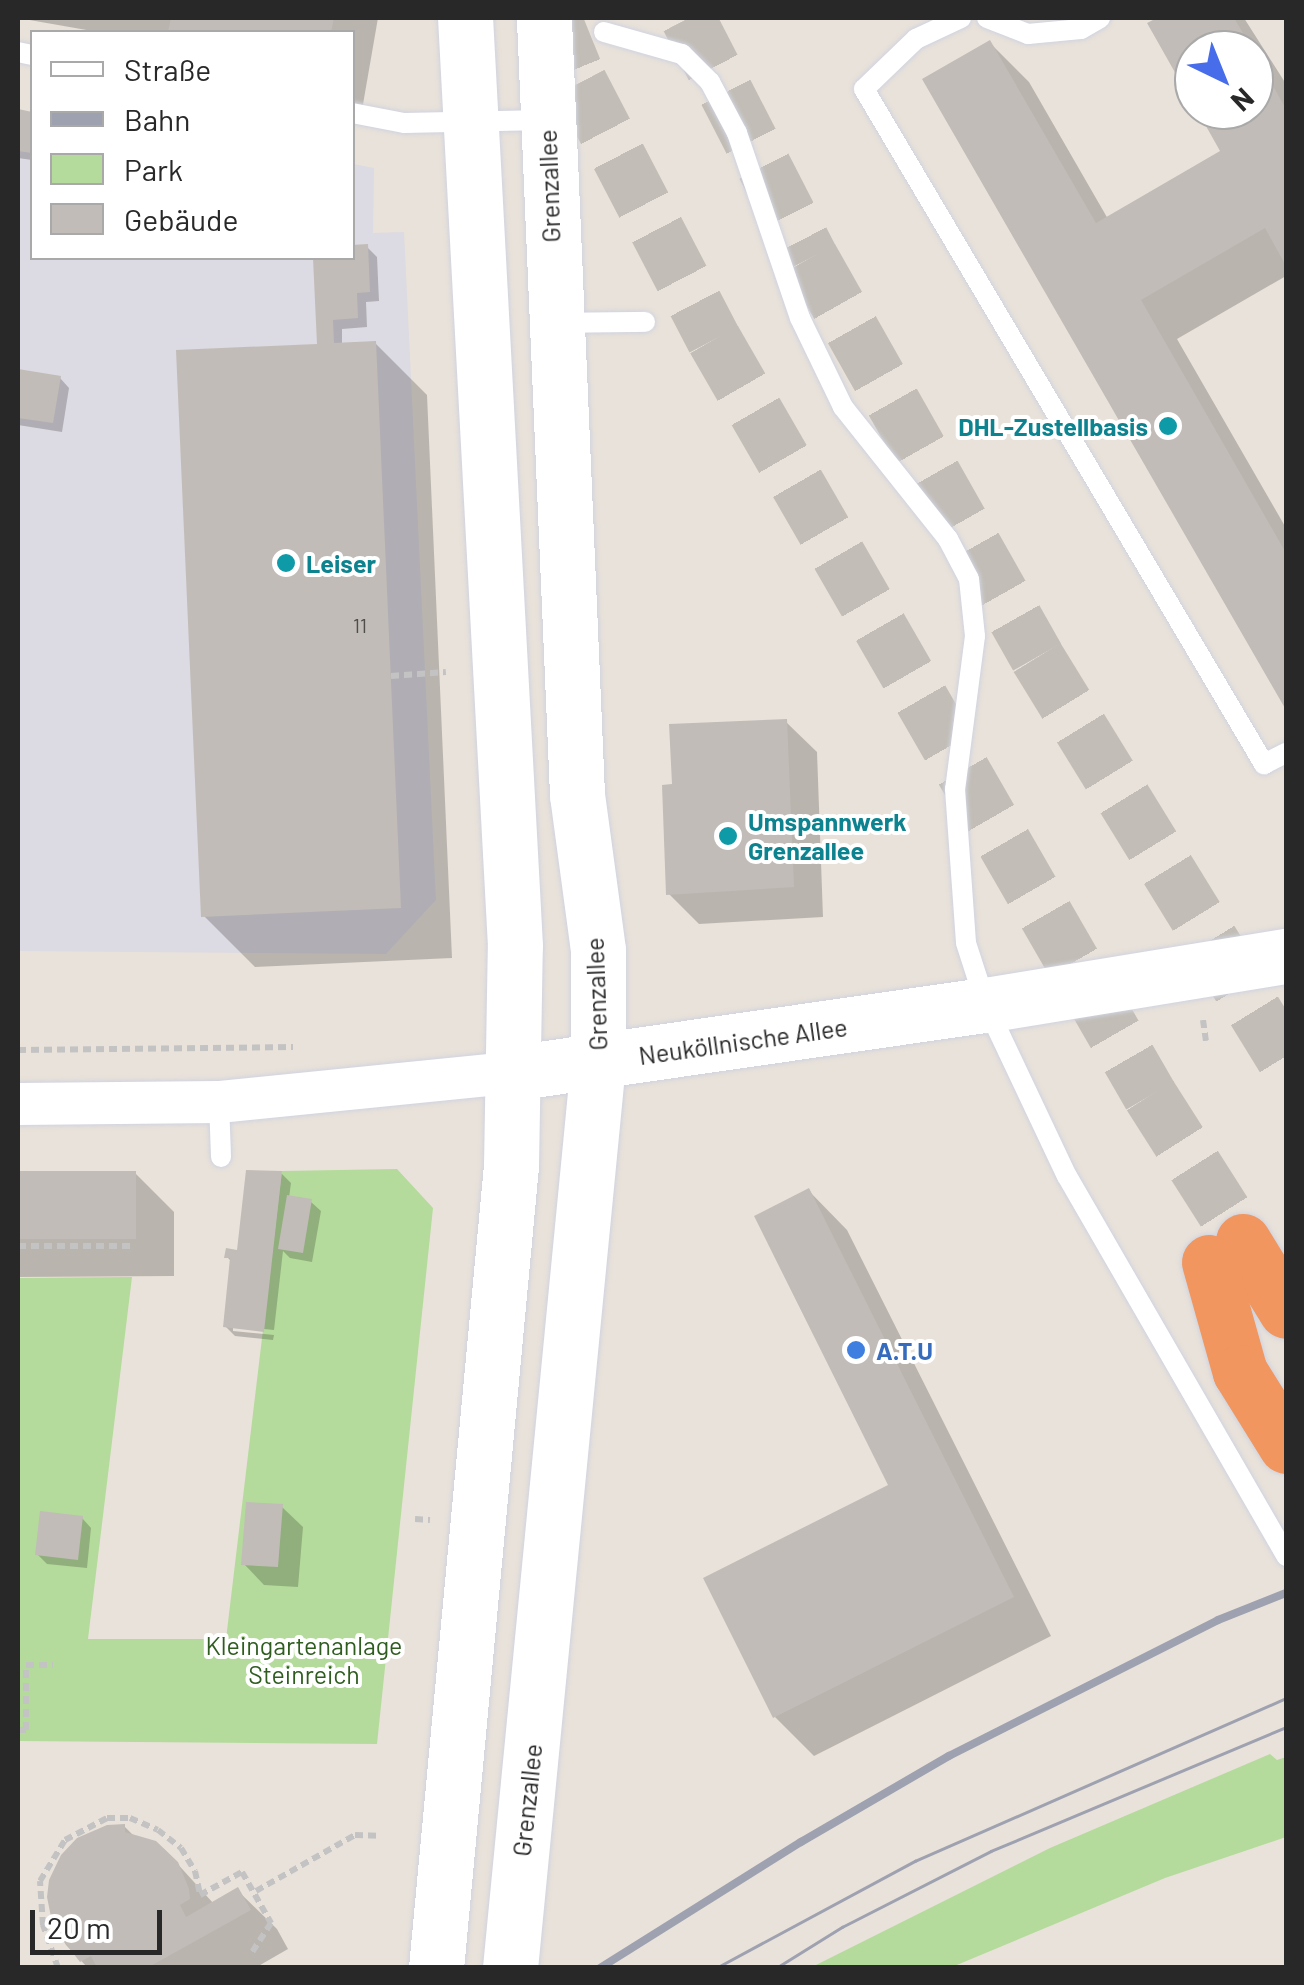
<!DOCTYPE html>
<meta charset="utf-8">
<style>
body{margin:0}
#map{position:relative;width:1304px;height:1985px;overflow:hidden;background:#e9e2da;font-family:Barlow,sans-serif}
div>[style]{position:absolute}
.industrial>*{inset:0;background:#dcdae2}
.green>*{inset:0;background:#b4db9b}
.shadow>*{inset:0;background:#0003}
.building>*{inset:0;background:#c1bcb7}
.highway-tunnel>*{height:55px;margin-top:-27.5px;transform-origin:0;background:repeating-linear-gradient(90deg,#c2bdb6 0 55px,transparent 0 83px)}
.path>*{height:6px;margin-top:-3px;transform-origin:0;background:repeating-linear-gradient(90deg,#c3c3c3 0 8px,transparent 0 13px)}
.roads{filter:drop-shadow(0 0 2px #d0d3df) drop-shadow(0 0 2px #d0d3df)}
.lane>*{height:20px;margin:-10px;padding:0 10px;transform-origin:10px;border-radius:10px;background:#fff}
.street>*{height:42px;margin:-21px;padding:0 21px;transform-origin:21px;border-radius:21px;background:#fff}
.secondary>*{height:55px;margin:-27.5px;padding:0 27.5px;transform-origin:27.5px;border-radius:27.5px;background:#fff}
.highway>*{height:55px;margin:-27.5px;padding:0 27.5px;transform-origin:27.5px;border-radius:27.5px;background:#f0965e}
.tram>*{height:2.5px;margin:-1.25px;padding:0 1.25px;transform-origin:1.25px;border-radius:1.25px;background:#9ea1b0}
.rail>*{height:8px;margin:-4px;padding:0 4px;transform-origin:4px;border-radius:4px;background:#9ea1b0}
.dots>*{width:28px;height:28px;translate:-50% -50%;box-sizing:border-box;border:5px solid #fff;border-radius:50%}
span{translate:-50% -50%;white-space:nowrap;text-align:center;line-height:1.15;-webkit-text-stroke:8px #fff;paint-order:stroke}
.number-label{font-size:20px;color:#4e4d4c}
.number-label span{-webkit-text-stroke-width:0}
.street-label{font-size:25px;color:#282828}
.culture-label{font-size:25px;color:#0d838f;font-weight:700}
.right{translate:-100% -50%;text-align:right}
.left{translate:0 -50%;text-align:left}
.shop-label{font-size:25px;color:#366cbe;font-weight:700}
.park-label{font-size:25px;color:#2f5d1f}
.frame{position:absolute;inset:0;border:20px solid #282828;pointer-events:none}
.legend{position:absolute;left:30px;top:30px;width:325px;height:230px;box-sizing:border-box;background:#fff;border:2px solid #a9a9a9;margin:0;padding:12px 18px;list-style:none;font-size:30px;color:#282828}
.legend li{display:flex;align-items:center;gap:20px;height:50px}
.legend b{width:50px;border:2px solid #a9a9a9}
.north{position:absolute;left:1174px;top:30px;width:100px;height:100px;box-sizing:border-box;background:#fff;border:2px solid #a9a9a9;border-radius:50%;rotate:137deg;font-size:28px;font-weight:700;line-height:40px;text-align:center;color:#282828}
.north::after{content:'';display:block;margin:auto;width:35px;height:45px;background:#476dea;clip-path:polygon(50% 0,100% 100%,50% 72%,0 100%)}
.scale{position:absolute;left:30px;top:1910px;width:132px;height:45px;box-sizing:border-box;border:5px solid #282828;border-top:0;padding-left:12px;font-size:30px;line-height:35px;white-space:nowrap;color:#282828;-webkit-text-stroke:8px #fff;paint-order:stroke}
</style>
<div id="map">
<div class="industrial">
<div style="clip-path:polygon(18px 109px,32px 112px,32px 258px,352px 258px,353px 164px,374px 168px,373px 233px,404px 232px,436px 900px,386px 954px,18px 951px)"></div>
</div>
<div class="green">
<div style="clip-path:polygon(397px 1169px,433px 1208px,377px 1744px,18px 1741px,18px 1278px,132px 1277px,88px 1639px,226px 1639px,282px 1171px)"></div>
<div style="clip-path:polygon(1270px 1754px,1277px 1760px,1286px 1757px,1286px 1837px,1165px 1878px,952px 1967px,812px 1967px,1050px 1848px)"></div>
</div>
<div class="shadow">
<div style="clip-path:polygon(18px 18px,378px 18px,362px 110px,352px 109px,352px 32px,98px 32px)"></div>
<div style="clip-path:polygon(1162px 18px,1244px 18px,1286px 84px,1286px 276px,1177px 339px,1286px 528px,1286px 705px,926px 80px,990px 43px,1029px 82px,1108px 219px,1224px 152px,1199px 110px,1254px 110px,1254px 50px,1194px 50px,1194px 101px,1150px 24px)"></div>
<div style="clip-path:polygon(18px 112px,32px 114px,32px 160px,18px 158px)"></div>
<div style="clip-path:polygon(367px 247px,377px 257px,379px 301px,366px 302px,367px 327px,342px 329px,342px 345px,375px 343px,427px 395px,452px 958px,255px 967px,204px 916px,323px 346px,316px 258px,352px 258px)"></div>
<div style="clip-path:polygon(18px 372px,60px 378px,69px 388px,62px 432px,18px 425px)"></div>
<div style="clip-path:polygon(786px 722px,817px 752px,823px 917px,699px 924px,668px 893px,674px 787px)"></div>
<div style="clip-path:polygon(135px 1173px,174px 1212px,174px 1276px,18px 1277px,18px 1174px)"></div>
<div style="clip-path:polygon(281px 1173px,291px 1183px,289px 1198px,311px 1202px,321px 1211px,312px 1262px,290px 1258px,283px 1251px,274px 1330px,233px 1326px,233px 1331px,274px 1335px,273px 1340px,235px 1336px,225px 1326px,232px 1262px,227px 1257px,239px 1253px)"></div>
<div style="clip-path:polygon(809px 1191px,847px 1230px,1051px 1636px,814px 1756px,775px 1717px,892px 1486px)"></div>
<div style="clip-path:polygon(282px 1507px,303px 1527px,298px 1587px,264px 1585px,244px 1564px)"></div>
<div style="clip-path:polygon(82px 1518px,91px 1528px,87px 1568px,47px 1564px,37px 1554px)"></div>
<div style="clip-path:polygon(124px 1826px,138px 1840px,164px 1849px,214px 1904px,238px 1891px,277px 1929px,288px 1949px,255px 1968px,88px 1968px,66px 1945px,55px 1926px)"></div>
</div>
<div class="building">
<div style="clip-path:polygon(171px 18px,334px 18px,331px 32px,168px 32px)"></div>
<div style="clip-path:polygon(1157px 18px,1234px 18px,1253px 50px,1194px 50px,1194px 106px,1147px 23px)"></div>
<div style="clip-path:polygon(990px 40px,1096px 223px,1220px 151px,1197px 110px,1254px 110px,1254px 52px,1286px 109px,1286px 266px,1265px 228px,1141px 300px,1286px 553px,1286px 710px,922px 79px)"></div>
<div style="clip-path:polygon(18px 109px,32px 112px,32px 153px,18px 151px)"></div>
<div style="clip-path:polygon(368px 244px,370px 292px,357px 293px,358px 318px,333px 320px,334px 343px,376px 341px,401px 908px,201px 917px,176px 350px,317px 344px,313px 258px,352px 258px,352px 245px)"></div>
<div style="clip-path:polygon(18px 369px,61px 376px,53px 423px,18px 418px)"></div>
<div style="clip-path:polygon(787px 719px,794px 887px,666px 895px,662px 785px,672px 784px,669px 724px)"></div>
<div style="clip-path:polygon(246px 1170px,282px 1171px,264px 1332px,223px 1327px,230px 1258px,224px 1258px,226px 1248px,237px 1250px)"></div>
<div style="clip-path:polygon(18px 1171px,136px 1171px,136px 1239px,18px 1239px)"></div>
<div style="clip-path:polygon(809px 1188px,1014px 1597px,773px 1718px,703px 1578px,888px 1485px,754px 1216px)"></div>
<div style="clip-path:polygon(287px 1195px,312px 1199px,303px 1253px,278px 1249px)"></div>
<div style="clip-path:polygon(246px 1502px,283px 1504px,278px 1567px,241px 1565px)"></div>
<div style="clip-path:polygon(40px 1511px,83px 1516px,78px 1560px,35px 1555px)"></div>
<div style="clip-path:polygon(125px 1824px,125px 1832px,156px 1841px,178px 1862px,189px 1889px,190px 1899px,180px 1905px,186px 1917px,238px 1887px,251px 1910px,147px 1968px,97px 1968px,91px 1956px,80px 1962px,53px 1927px,47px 1897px,49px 1880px,61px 1855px,77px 1838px,107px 1825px)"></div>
</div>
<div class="highway-tunnel">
<div style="left:554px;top:18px;width:69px;rotate:67.9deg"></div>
<div style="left:580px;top:82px;width:290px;rotate:62.5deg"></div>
<div style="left:714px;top:339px;width:873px;rotate:60.03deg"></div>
<div style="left:1150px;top:1095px;width:173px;rotate:57.5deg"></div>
<div style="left:688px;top:18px;width:269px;rotate:62.8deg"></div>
<div style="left:811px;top:257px;width:459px;rotate:60.5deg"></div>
<div style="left:1037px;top:657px;width:475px;rotate:58.4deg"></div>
</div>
<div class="path">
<div style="left:391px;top:676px;width:55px;rotate:-4.2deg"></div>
<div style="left:1203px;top:1020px;width:21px;rotate:82deg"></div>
<div style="left:18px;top:1050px;width:275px;rotate:-0.6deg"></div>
<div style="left:18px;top:1246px;width:113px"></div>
<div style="left:415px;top:1519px;width:15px;rotate:4deg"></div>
<div style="left:18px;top:1730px;width:8px"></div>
<div style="left:26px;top:1730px;width:65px;rotate:-90deg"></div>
<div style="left:26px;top:1665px;width:27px"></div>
<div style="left:256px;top:1891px;width:114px;rotate:-29.5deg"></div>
<div style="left:355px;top:1835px;width:24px;rotate:2deg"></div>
<div style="left:58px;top:1968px;width:46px;rotate:-109.2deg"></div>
<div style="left:43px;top:1925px;width:44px;rotate:-93.9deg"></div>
<div style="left:40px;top:1881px;width:48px;rotate:-58.6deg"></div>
<div style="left:65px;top:1840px;width:47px;rotate:-27.6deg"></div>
<div style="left:107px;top:1818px;width:23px"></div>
<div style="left:130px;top:1818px;width:30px;rotate:23deg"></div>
<div style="left:158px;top:1830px;width:29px;rotate:38deg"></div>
<div style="left:181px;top:1848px;width:27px;rotate:59deg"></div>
<div style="left:195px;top:1871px;width:25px;rotate:78deg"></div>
<div style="left:200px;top:1895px;width:48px;rotate:-28.7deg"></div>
<div style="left:242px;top:1872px;width:59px;rotate:60.4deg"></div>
<div style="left:271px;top:1923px;width:37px;rotate:123deg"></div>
</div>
<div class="roads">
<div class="lane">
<div style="left:961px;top:18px;width:50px;rotate:155deg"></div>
<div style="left:916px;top:39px;width:72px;rotate:136.1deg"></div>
<div style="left:864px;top:89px;width:785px;rotate:59.35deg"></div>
<div style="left:1264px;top:764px;width:25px;rotate:-27deg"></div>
<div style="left:987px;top:18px;width:44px;rotate:21.3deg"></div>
<div style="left:1028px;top:34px;width:53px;rotate:-5.4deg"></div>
<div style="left:1081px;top:29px;width:22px;rotate:-30deg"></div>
<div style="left:604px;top:32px;width:81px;rotate:15.8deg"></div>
<div style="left:682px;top:54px;width:40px;rotate:45deg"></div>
<div style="left:710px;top:82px;width:58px;rotate:62.1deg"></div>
<div style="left:737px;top:133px;width:195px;rotate:71.2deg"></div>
<div style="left:800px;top:318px;width:99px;rotate:64.2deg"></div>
<div style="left:843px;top:407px;width:169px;rotate:51.5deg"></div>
<div style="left:948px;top:539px;width:45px;rotate:62.3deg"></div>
<div style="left:969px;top:579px;width:57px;rotate:84deg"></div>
<div style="left:975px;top:636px;width:154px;rotate:97.4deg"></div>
<div style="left:955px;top:789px;width:154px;rotate:85.9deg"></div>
<div style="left:966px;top:943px;width:65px;rotate:72.1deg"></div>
<div style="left:986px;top:1005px;width:189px;rotate:64.7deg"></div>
<div style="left:1067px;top:1176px;width:439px;rotate:60deg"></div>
<div style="left:18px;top:52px;width:14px;rotate:12deg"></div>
<div style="left:352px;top:113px;width:53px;rotate:10.9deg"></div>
<div style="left:404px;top:123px;width:141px;rotate:-1.2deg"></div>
<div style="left:557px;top:323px;width:88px;rotate:-0.7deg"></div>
<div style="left:219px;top:1102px;width:55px;rotate:87.9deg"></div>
</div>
<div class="street">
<div style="left:18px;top:1104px;width:201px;rotate:-0.6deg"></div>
<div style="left:219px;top:1102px;width:294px;rotate:-5.7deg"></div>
</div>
<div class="secondary">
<div style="left:512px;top:1073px;width:479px;rotate:-8.2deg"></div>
<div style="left:986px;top:1005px;width:304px;rotate:-9.3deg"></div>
<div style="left:436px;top:1968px;width:805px;rotate:-84.66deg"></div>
<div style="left:511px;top:1166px;width:220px;rotate:-89deg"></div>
<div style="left:515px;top:946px;width:929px;rotate:-93.08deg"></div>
<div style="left:510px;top:1968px;width:910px;rotate:-84.45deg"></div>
<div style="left:598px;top:1062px;width:112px;rotate:-90deg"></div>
<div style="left:598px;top:950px;width:157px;rotate:-97.7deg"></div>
<div style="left:577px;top:794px;width:777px;rotate:-92.44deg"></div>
</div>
<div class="highway">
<div style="left:1243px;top:1241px;width:82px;rotate:58.4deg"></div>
<div style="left:1209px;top:1262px;width:114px;rotate:74.3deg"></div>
<div style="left:1240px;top:1372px;width:87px;rotate:58.1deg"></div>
</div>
</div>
<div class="tram">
<div style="left:716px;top:1968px;width:226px;rotate:-28.3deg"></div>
<div style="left:915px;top:1861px;width:405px;rotate:-23.7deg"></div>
<div style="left:776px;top:1968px;width:78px;rotate:-31.8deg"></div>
<div style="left:842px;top:1927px;width:167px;rotate:-27deg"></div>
<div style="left:991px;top:1851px;width:320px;rotate:-22.8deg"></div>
</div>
<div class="rail">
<div style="left:600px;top:1968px;width:237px;rotate:-32.1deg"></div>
<div style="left:801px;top:1842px;width:171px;rotate:-30.2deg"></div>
<div style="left:949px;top:1756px;width:301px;rotate:-26.8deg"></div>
<div style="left:1218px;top:1620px;width:73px;rotate:-21.7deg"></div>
</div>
<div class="dots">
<div style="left:1168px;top:426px;background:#0f9aa8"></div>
<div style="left:286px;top:563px;background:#0f9aa8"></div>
<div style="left:728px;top:836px;background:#0f9aa8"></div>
<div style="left:856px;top:1350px;background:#3f7fe0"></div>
</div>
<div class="number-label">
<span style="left:360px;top:625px">11</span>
</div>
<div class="street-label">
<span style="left:549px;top:186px;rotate:-92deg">Grenzallee</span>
<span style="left:596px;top:994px;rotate:-92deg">Grenzallee</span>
<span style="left:743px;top:1041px;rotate:-8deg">Neuköllnische Allee</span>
<span style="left:527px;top:1800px;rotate:-84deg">Grenzallee</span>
</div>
<div class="culture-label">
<span class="right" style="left:1148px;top:426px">DHL-Zustellbasis</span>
<span class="left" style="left:306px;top:563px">Leiser</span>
<span class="left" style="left:748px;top:836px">Umspannwerk<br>Grenzallee</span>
</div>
<div class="shop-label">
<span class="left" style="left:876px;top:1350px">A.T.U</span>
</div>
<div class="park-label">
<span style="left:304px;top:1660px">Kleingartenanlage<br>Steinreich</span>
</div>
<div class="frame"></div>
<ul class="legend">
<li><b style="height:12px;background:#fff"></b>Straße</li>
<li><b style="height:12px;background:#9ea1b0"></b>Bahn</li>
<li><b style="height:28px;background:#b4db9b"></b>Park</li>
<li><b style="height:28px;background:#c1bcb7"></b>Gebäude</li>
</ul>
<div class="north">N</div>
<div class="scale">20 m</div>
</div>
